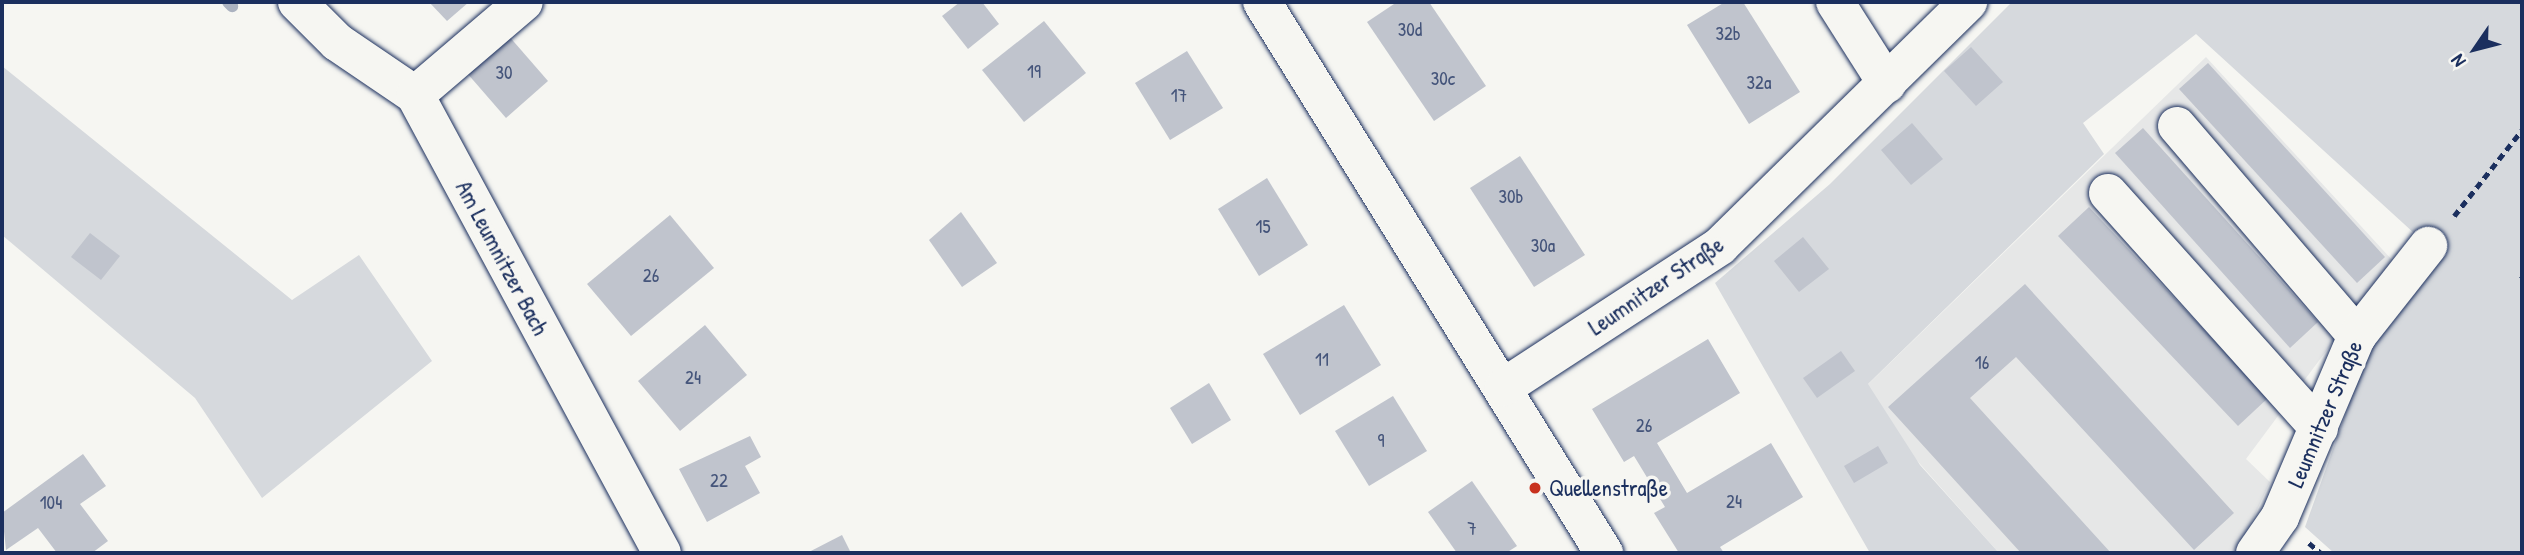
<!DOCTYPE html>
<meta charset="utf-8">
<style>
body{margin:0}
#map{position:relative;width:2524px;height:555px;overflow:hidden;background:#f6f6f2;font-family:"Patrick Hand",sans-serif}
div>[style]{position:absolute}
.built>*{inset:0;background:#e6e7e7}
.green>*{inset:0;background:#d6d9dd}
.stream>*{height:12px;margin:-6px;padding:0 6px;transform-origin:6px;border-radius:6px;background:#abb2c0}
.building>*{inset:0;background:#c0c4cd}
.path>*{height:4.5px;margin-top:-2.25px;transform-origin:0;background:repeating-linear-gradient(90deg,#1b2f5e 0 7px,transparent 0 12px)}
.roads{filter:drop-shadow(0 0 2px #1b2f5e) drop-shadow(0 0 2px #1b2f5e)}
.minor>*{height:38px;margin:-19px;padding:0 19px;transform-origin:19px;border-radius:19px;background:#f6f6f2}
.dots>*{width:19px;height:19px;translate:-50% -50%;box-sizing:border-box;border:4px solid #f6f6f2;border-radius:50%}
span{translate:-50% -50%;white-space:nowrap;text-align:center;line-height:1.15;-webkit-text-stroke:7px #f6f6f2;paint-order:stroke}
.number-label{font-size:19px;color:#44547a}
.number-label span{-webkit-text-stroke-width:0}
.street-label{font-size:23px;color:#1b2f5e}
.poi-label{font-size:23px;color:#1b2f5e}
.left{translate:0 -50%;text-align:left}
.frame{position:absolute;inset:0;border:4px solid #1b2f5e;pointer-events:none}
.north{position:absolute;left:2440px;top:14px;width:70px;height:70px;-webkit-text-stroke:5px #f6f6f2;paint-order:stroke;rotate:235deg;font-size:19px;font-weight:700;line-height:28px;text-align:center;color:#1b2f5e}
.north::after{content:'';display:block;margin:auto;width:24px;height:32px;background:#1b2f5e;clip-path:polygon(50% 0,100% 100%,50% 72%,0 100%)}
</style>
<div id="map">
<div class="built">
<div style="clip-path:polygon(2206px 57px,2393px 261px,2246px 459px,2270px 482px,2237px 553px,1999px 553px,1858px 394px)"></div>
</div>
<div class="green">
<div style="clip-path:polygon(2012px 2px,2522px 2px,2522px 553px,2334px 553px,2305px 527px,2371px 343px,2438px 255px,2196px 34px,2083px 123px,2104px 154px,1868px 384px,1920px 465px,1999px 553px,1870px 553px,1715px 283px,1830px 184px)"></div>
<div style="clip-path:polygon(2px 66px,292px 300px,359px 255px,432px 361px,262px 498px,195px 398px,2px 235px)"></div>
</div>
<div class="stream">
<div style="left:228px;top:2px;width:6px;rotate:45deg"></div>
</div>
<div class="building">
<div style="clip-path:polygon(429px 2px,469px 2px,447px 21px)"></div>
<div style="clip-path:polygon(960px 2px,982px 2px,999px 24px,968px 49px,942px 16px)"></div>
<div style="clip-path:polygon(1397px 2px,1429px 2px,1486px 86px,1434px 121px,1367px 22px)"></div>
<div style="clip-path:polygon(1725px 2px,1743px 2px,1800px 92px,1749px 124px,1687px 25px)"></div>
<div style="clip-path:polygon(1044px 21px,1086px 73px,1024px 122px,982px 70px)"></div>
<div style="clip-path:polygon(502px 28px,548px 81px,506px 118px,460px 65px)"></div>
<div style="clip-path:polygon(1971px 47px,2003px 82px,1976px 106px,1944px 71px)"></div>
<div style="clip-path:polygon(1187px 51px,1223px 108px,1170px 140px,1135px 83px)"></div>
<div style="clip-path:polygon(2208px 63px,2385px 257px,2357px 283px,2179px 89px)"></div>
<div style="clip-path:polygon(1912px 123px,1943px 159px,1911px 185px,1881px 150px)"></div>
<div style="clip-path:polygon(2143px 128px,2318px 322px,2290px 348px,2115px 153px)"></div>
<div style="clip-path:polygon(1520px 156px,1585px 255px,1534px 287px,1470px 188px)"></div>
<div style="clip-path:polygon(1267px 178px,1308px 245px,1259px 276px,1218px 209px)"></div>
<div style="clip-path:polygon(2089px 207px,2268px 398px,2238px 426px,2058px 236px)"></div>
<div style="clip-path:polygon(961px 212px,997px 263px,962px 287px,929px 240px)"></div>
<div style="clip-path:polygon(670px 215px,714px 268px,631px 336px,587px 284px)"></div>
<div style="clip-path:polygon(90px 233px,120px 256px,101px 280px,71px 257px)"></div>
<div style="clip-path:polygon(1803px 237px,1829px 269px,1799px 292px,1774px 261px)"></div>
<div style="clip-path:polygon(2025px 284px,2234px 513px,2194px 550px,2016px 357px,1970px 398px,2111px 553px,2021px 553px,1888px 407px)"></div>
<div style="clip-path:polygon(1344px 305px,1381px 365px,1300px 415px,1263px 354px)"></div>
<div style="clip-path:polygon(705px 325px,747px 375px,680px 431px,638px 381px)"></div>
<div style="clip-path:polygon(1708px 339px,1740px 393px,1657px 443px,1687px 493px,1771px 443px,1803px 497px,1720px 547px,1724px 553px,1679px 553px,1654px 513px,1665px 507px,1634px 456px,1624px 462px,1592px 409px)"></div>
<div style="clip-path:polygon(1841px 351px,1855px 371px,1817px 398px,1803px 378px)"></div>
<div style="clip-path:polygon(1209px 383px,1231px 420px,1192px 444px,1170px 408px)"></div>
<div style="clip-path:polygon(1393px 396px,1427px 451px,1369px 486px,1335px 431px)"></div>
<div style="clip-path:polygon(750px 436px,761px 457px,745px 466px,760px 493px,707px 522px,679px 469px)"></div>
<div style="clip-path:polygon(1878px 446px,1888px 463px,1854px 483px,1844px 466px)"></div>
<div style="clip-path:polygon(83px 454px,106px 486px,80px 504px,108px 541px,92px 553px,57px 553px,38px 528px,6px 550px,2px 513px)"></div>
<div style="clip-path:polygon(1472px 481px,1517px 546px,1506px 553px,1457px 553px,1428px 512px)"></div>
<div style="clip-path:polygon(842px 535px,851px 553px,807px 553px)"></div>
</div>
<div class="path">
<div style="left:2454px;top:216px;width:110px;rotate:-51.7deg"></div>
<div style="left:2521px;top:275px;width:1px;rotate:45deg"></div>
<div style="left:2309px;top:543px;width:16px;rotate:40deg"></div>
</div>
<div class="roads">
<div class="minor">
<div style="left:297px;top:2px;width:57px;rotate:45deg"></div>
<div style="left:337px;top:42px;width:94px;rotate:34.2deg"></div>
<div style="left:415px;top:95px;width:520px;rotate:61.66deg"></div>
<div style="left:1262px;top:2px;width:649px;rotate:58.17deg"></div>
<div style="left:1835px;top:2px;width:97px;rotate:57.6deg"></div>
<div style="left:415px;top:95px;width:143px;rotate:-40.5deg"></div>
<div style="left:2177px;top:126px;width:277px;rotate:49.4deg"></div>
<div style="left:2108px;top:193px;width:316px;rotate:48.1deg"></div>
<div style="left:1504px;top:387px;width:258px;rotate:-33.1deg"></div>
<div style="left:1720px;top:246px;width:348px;rotate:-44.5deg"></div>
<div style="left:2255px;top:553px;width:44px;rotate:-55.2deg"></div>
<div style="left:2280px;top:517px;width:197px;rotate:-67deg"></div>
<div style="left:2357px;top:336px;width:115px;rotate:-51.7deg"></div>
</div>
</div>
<div class="dots">
<div style="left:1535px;top:488px;background:#c8321e"></div>
</div>
<div class="number-label">
<span style="left:1410px;top:30px">30d</span>
<span style="left:1728px;top:34px">32b</span>
<span style="left:1034px;top:72px">19</span>
<span style="left:504px;top:73px">30</span>
<span style="left:1443px;top:79px">30c</span>
<span style="left:1759px;top:83px">32a</span>
<span style="left:1179px;top:96px">17</span>
<span style="left:1511px;top:197px">30b</span>
<span style="left:1263px;top:227px">15</span>
<span style="left:1543px;top:246px">30a</span>
<span style="left:651px;top:276px">26</span>
<span style="left:1322px;top:360px">11</span>
<span style="left:1982px;top:363px">16</span>
<span style="left:693px;top:378px">24</span>
<span style="left:1644px;top:426px">26</span>
<span style="left:1381px;top:441px">9</span>
<span style="left:719px;top:481px">22</span>
<span style="left:1734px;top:502px">24</span>
<span style="left:51px;top:503px">104</span>
<span style="left:1472px;top:529px">7</span>
</div>
<div class="street-label">
<span style="left:502px;top:258px;rotate:62deg">Am Leumnitzer Bach</span>
<span style="left:1656px;top:286px;rotate:-34deg">Leumnitzer Straße</span>
<span style="left:2325px;top:414px;rotate:-67deg">Leumnitzer Straße</span>
</div>
<div class="poi-label">
<span class="left" style="left:1549px;top:488px">Quellenstraße</span>
</div>
<div class="frame"></div>
<div class="north">N</div>
</div>
